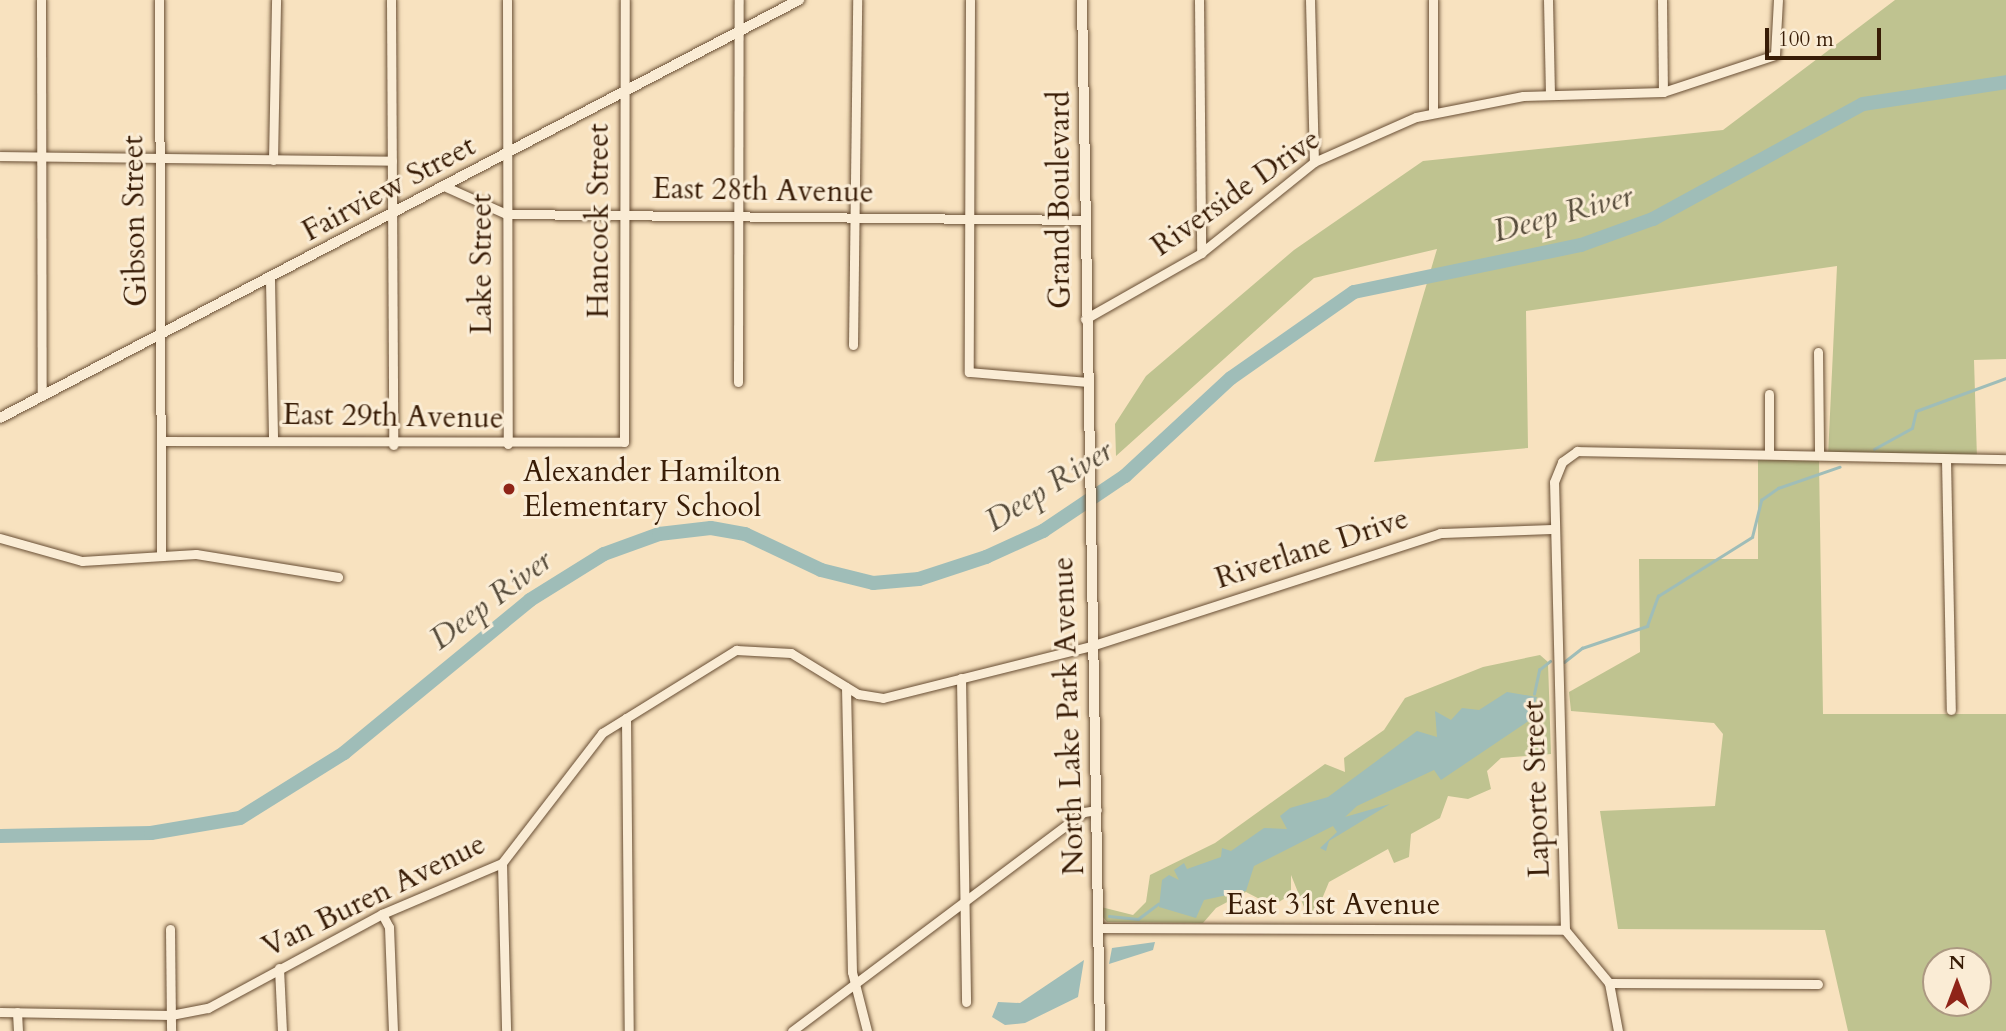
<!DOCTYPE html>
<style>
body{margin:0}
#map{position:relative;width:2006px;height:1031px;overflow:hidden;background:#f8e2bf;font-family:Cardo,serif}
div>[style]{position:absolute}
.green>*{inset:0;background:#bfc390}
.water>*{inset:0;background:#9fbdb8}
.stream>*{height:2.5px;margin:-1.25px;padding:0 1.25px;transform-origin:1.25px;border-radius:1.25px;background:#9fbdb8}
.river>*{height:14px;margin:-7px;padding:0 7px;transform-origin:7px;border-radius:7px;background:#9fbdb8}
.roads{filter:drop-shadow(0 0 2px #684e34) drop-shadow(0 0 2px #684e34)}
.minor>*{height:9px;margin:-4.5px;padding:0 4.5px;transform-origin:4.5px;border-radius:4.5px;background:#faecd5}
.tertiary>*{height:10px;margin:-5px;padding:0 5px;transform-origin:5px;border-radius:5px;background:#faecd5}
.dots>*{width:19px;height:19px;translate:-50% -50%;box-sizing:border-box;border:4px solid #faecd5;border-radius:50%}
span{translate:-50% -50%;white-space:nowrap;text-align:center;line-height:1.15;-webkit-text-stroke:6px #faecd5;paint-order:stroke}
.street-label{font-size:30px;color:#381c06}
.poi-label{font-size:30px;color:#381c06}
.left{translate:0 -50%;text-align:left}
.water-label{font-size:32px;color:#574c3b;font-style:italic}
.north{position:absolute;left:1922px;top:947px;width:70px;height:70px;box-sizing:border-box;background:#faecd5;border:2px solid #ac9982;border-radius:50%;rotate:0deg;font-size:19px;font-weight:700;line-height:28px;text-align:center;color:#381c06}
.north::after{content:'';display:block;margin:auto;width:24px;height:32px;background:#8f2418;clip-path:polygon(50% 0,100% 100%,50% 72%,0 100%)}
.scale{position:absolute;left:1765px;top:28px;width:116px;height:32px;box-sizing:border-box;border:4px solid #381c06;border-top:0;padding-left:9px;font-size:21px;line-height:24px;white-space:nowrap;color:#381c06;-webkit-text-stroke:5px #faecd5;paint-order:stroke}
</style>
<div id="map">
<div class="green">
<div style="clip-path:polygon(1895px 0,2006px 0,2006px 359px,1974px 360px,1977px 459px,1828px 456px,1837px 266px,1526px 311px,1528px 448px,1374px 462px,1437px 249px,1314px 278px,1116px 456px,1115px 424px,1146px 376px,1294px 250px,1423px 161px,1723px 130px)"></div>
<div style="clip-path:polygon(evenodd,1758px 460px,1819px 461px,1823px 714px,2006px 714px,2006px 1031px,1848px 1031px,1825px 930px,1618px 929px,1600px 811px,1715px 806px,1723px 734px,1714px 723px,1571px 711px,1569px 692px,1640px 652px,1639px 559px,1758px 559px,1758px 460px,1936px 961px,1978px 961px,1978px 1003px,1936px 1003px,1936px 961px)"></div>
<div style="clip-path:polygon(1540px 655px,1548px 662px,1551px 754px,1501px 758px,1487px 771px,1491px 789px,1468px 799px,1448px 796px,1440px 818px,1411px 834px,1409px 857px,1394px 863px,1388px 849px,1329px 882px,1317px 911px,1306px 912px,1291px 875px,1291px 894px,1273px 906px,1246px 892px,1216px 908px,1203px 923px,1107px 922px,1103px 917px,1101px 907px,1133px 915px,1146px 902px,1150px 875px,1215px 843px,1325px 764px,1345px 772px,1344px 758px,1384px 730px,1405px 698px,1483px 667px)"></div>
</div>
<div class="water">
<div style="clip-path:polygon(1507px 692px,1537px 697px,1530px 720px,1441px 780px,1434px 770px,1357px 806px,1345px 817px,1390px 804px,1329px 841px,1326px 851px,1320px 848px,1337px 832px,1333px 826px,1254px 866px,1246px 891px,1204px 900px,1196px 918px,1159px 907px,1162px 880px,1169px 875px,1179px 880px,1174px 870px,1184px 863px,1187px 869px,1221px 857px,1222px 848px,1231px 851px,1264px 828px,1287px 829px,1280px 816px,1290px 808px,1328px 797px,1417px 731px,1437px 737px,1435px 711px,1451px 720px,1462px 708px,1479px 710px)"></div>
<div style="clip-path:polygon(1155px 942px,1153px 950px,1109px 964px,1112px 948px)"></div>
<div style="clip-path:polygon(1084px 960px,1078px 997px,1025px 1023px,1005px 1025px,992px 1017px,998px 1002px,1020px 1003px)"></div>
</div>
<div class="stream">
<div style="left:1874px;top:449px;width:43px;rotate:-28.9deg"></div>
<div style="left:1912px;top:428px;width:17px;rotate:-77deg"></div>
<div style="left:1916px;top:411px;width:96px;rotate:-20.1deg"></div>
<div style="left:1564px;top:662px;width:23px;rotate:-38deg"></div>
<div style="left:1582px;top:648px;width:69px;rotate:-18.7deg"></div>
<div style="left:1647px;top:626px;width:32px;rotate:-70deg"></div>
<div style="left:1658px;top:596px;width:111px;rotate:-32.1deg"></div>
<div style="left:1752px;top:537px;width:38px;rotate:-76deg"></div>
<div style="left:1761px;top:500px;width:21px;rotate:-35deg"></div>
<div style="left:1778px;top:488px;width:65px;rotate:-19deg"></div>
<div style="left:1534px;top:694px;width:25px;rotate:-78deg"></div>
<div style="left:1539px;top:670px;width:14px;rotate:-39deg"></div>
<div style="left:1109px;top:916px;width:29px;rotate:6deg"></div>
<div style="left:1138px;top:919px;width:25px;rotate:-37deg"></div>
</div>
<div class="river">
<div style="left:0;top:836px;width:151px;rotate:-1.1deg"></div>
<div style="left:151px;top:833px;width:90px;rotate:-9.6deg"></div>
<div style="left:240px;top:818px;width:123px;rotate:-32deg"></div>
<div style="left:344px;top:753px;width:241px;rotate:-39.4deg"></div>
<div style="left:530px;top:600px;width:87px;rotate:-31.9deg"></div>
<div style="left:604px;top:554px;width:59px;rotate:-20deg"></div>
<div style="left:659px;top:534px;width:52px;rotate:-6.6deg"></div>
<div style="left:711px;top:528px;width:35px;rotate:10deg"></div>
<div style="left:745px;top:534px;width:84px;rotate:25.3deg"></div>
<div style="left:821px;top:570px;width:54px;rotate:14deg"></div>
<div style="left:873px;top:583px;width:46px;rotate:-5deg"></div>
<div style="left:919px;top:579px;width:71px;rotate:-18.2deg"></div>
<div style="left:986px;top:557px;width:63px;rotate:-24.5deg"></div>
<div style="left:1043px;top:531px;width:99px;rotate:-33.9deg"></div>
<div style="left:1125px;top:476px;width:144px;rotate:-42.8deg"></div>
<div style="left:1231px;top:378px;width:150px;rotate:-35deg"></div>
<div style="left:1354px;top:292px;width:232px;rotate:-11.7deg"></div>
<div style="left:1581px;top:245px;width:77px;rotate:-19.9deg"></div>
<div style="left:1653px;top:219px;width:239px;rotate:-28.7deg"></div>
<div style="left:1863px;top:104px;width:145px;rotate:-8.7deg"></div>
</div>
<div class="roads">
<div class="minor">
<div style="left:41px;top:0;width:396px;rotate:89.9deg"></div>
<div style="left:159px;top:0;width:553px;rotate:89.79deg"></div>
<div style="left:391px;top:0;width:445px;rotate:89.7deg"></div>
<div style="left:507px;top:0;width:444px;rotate:89.9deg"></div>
<div style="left:970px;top:0;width:372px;rotate:90.2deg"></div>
<div style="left:969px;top:372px;width:118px;rotate:4.8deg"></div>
<div style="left:1199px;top:0;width:253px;rotate:89.5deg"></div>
<div style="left:1310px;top:0;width:162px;rotate:88.6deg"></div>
<div style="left:1548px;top:0;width:94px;rotate:88.8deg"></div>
<div style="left:1662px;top:0;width:92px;rotate:89.4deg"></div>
<div style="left:1433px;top:113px;width:113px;rotate:-90deg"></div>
<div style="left:0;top:156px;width:392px;rotate:0.7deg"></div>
<div style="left:273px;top:160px;width:160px;rotate:-88.9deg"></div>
<div style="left:446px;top:187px;width:66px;rotate:24.2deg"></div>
<div style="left:506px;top:214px;width:578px;rotate:0.59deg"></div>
<div style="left:270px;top:280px;width:158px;rotate:88.9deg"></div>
<div style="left:1085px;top:319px;width:133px;rotate:-29.6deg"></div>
<div style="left:1201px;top:253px;width:145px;rotate:-38.8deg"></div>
<div style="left:1314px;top:162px;width:111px;rotate:-23.8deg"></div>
<div style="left:1416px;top:117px;width:109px;rotate:-11.1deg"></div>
<div style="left:1523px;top:96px;width:140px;rotate:-1.6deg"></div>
<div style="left:1663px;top:92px;width:118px;rotate:-18.3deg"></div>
<div style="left:1775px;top:55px;width:55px;rotate:-86.9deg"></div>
<div style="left:853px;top:345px;width:345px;rotate:-89.3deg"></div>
<div style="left:1818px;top:352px;width:103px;rotate:89.4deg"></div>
<div style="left:738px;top:382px;width:382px;rotate:-89.9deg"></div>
<div style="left:1769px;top:394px;width:60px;rotate:90deg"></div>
<div style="left:161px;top:441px;width:463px;rotate:0.1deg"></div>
<div style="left:624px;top:442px;width:442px;rotate:-89.9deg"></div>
<div style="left:1946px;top:459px;width:251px;rotate:88.9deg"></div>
<div style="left:0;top:538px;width:85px;rotate:15.7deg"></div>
<div style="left:82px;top:561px;width:114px;rotate:-3.5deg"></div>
<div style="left:196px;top:554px;width:144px;rotate:9.2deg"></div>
<div style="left:961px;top:678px;width:324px;rotate:89.1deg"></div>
<div style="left:846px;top:687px;width:285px;rotate:88.8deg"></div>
<div style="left:852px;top:972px;width:61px;rotate:75.7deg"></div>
<div style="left:626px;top:718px;width:313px;rotate:89.5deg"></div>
<div style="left:502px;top:863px;width:168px;rotate:88.6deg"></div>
<div style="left:382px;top:914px;width:15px;rotate:62deg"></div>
<div style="left:389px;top:927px;width:104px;rotate:87.8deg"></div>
<div style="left:1100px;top:928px;width:465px;rotate:0.2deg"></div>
<div style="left:170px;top:929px;width:102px;rotate:89.4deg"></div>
<div style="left:279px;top:968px;width:63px;rotate:87.3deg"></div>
<div style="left:1609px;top:983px;width:209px;rotate:0.3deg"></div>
<div style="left:0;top:1012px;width:171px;rotate:1deg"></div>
<div style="left:171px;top:1015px;width:38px;rotate:-11deg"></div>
<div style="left:208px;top:1008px;width:198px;rotate:-28.4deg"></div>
<div style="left:382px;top:914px;width:130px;rotate:-23deg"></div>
<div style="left:502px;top:863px;width:164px;rotate:-52.4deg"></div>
<div style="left:602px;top:733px;width:158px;rotate:-31.8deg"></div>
<div style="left:736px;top:650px;width:55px;rotate:3.1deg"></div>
<div style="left:791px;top:653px;width:79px;rotate:31.5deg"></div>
<div style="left:858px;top:694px;width:25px;rotate:9deg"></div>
<div style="left:883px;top:698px;width:214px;rotate:-14deg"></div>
<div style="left:1091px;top:646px;width:367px;rotate:-17.9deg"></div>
<div style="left:1440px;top:533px;width:114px;rotate:-2deg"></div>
<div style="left:17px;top:1012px;width:19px;rotate:87deg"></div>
<div style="left:792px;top:1031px;width:365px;rotate:-36.9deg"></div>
<div style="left:1084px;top:812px;width:13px;rotate:-9deg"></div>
<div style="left:1618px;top:1031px;width:49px;rotate:-100.6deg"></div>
<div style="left:1609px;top:983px;width:69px;rotate:-129.7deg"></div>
<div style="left:1565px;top:930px;width:448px;rotate:-91.4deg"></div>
<div style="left:1554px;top:482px;width:22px;rotate:-68deg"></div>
<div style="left:1562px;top:462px;width:19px;rotate:-36deg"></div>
<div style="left:1577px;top:451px;width:429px;rotate:1.1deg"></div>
</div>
<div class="tertiary">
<div style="left:1082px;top:0;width:1031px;rotate:89deg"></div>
<div style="left:0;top:418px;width:902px;rotate:-27.62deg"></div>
</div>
</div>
<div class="dots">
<div style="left:509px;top:489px;background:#8f2418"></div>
</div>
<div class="street-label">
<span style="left:389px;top:189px;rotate:-28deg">Fairview Street</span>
<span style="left:763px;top:191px;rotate:1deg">East 28th Avenue</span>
<span style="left:1236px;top:193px;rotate:-35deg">Riverside Drive</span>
<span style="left:1060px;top:200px;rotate:-90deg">Grand Boulevard</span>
<span style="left:135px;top:221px;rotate:-91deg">Gibson Street</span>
<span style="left:599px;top:221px;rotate:-90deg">Hancock Street</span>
<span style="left:482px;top:264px;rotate:-90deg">Lake Street</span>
<span style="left:393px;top:417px;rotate:1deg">East 29th Avenue</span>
<span style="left:1312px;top:549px;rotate:-18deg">Riverlane Drive</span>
<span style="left:1069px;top:716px;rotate:-92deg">North Lake Park Avenue</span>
<span style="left:1537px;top:789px;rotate:-92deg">Laporte Street</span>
<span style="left:374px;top:896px;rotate:-26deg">Van Buren Avenue</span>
<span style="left:1333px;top:905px">East 31st Avenue</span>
</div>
<div class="poi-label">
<span class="left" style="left:523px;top:489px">Alexander Hamilton<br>Elementary School</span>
</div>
<div class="water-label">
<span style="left:1563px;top:214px;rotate:-15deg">Deep River</span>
<span style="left:1049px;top:486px;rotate:-32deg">Deep River</span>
<span style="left:491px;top:600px;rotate:-37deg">Deep River</span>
</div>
<div class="north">N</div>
<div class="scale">100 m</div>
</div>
